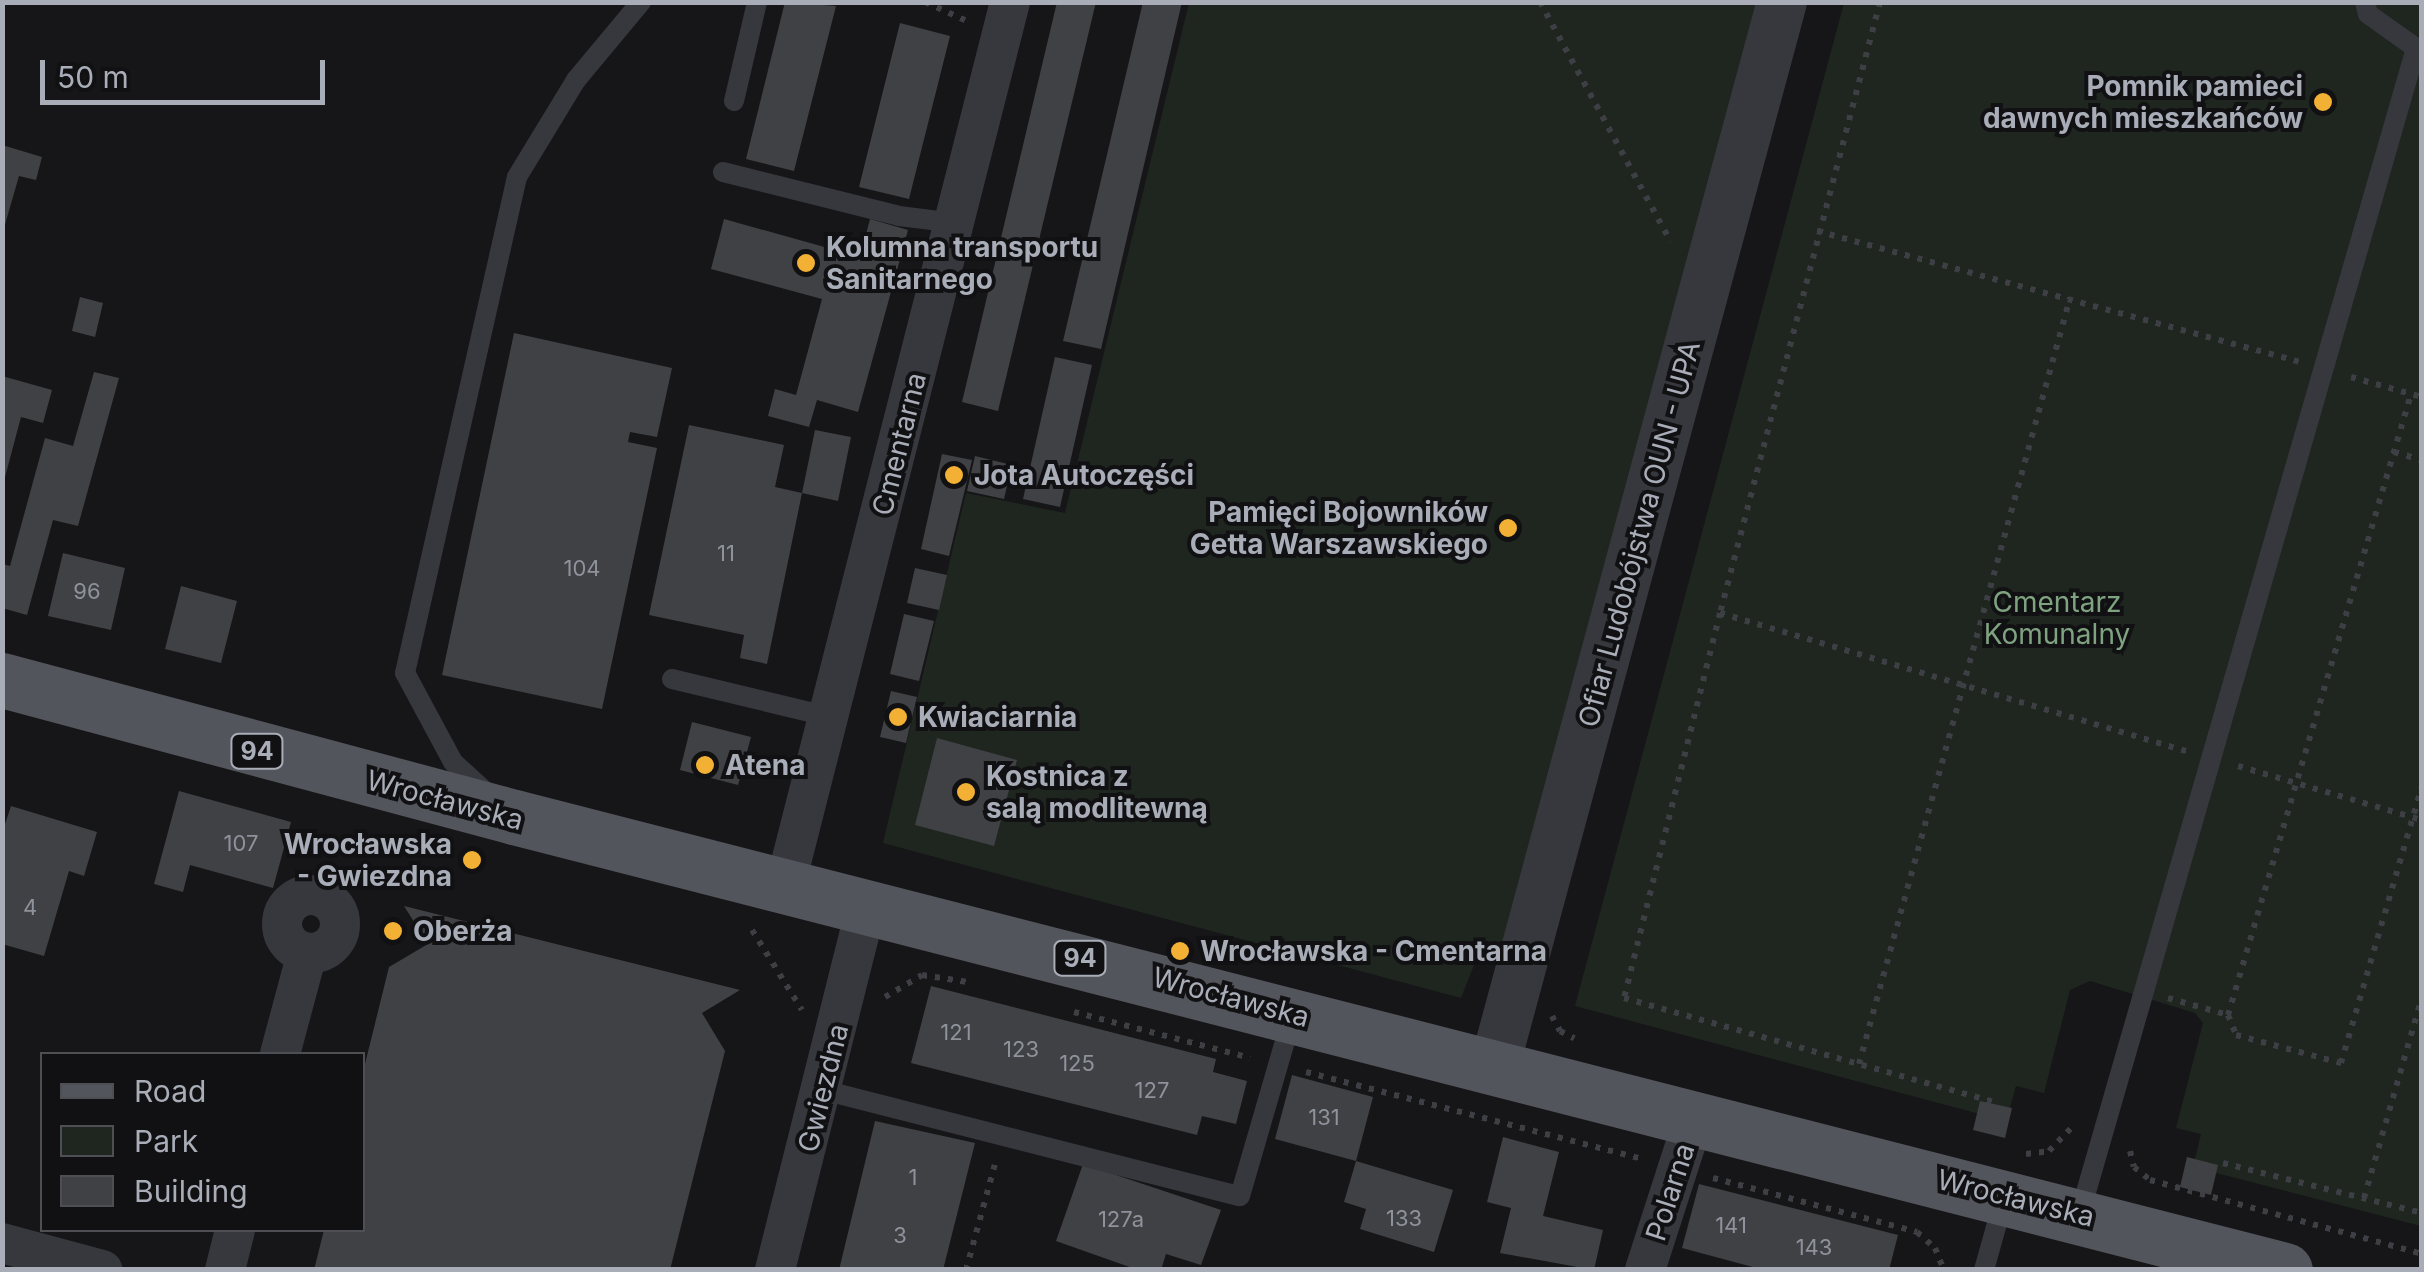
<!DOCTYPE html>
<meta charset="utf-8">
<style>
body{margin:0}
#map{position:relative;width:2424px;height:1272px;overflow:hidden;background:#161618;font-family:Inter,sans-serif}
div>[style]{position:absolute}
.green>*{inset:0;background:#1e261f}
.building>*{inset:0;background:#404145}
.path>*{height:6px;margin-top:-3px;transform-origin:0;background:repeating-linear-gradient(90deg,#3d3f44 0 5px,transparent 0 13px)}
.service>*{height:20px;margin:-10px;padding:0 10px;transform-origin:10px;border-radius:10px;background:#37383d}
.minor>*{height:40px;margin:-20px;padding:0 20px;transform-origin:20px;border-radius:20px;background:#37383d}
.minor>.ring{margin:-20px;padding:0;box-sizing:content-box;background:none;border:40px solid #37383d;border-radius:50%}
.tertiary>*{height:50px;margin:-25px;padding:0 25px;transform-origin:25px;border-radius:25px;background:#37383d}
.primary>*{height:55px;margin:-27.5px;padding:0 27.5px;transform-origin:27.5px;border-radius:27.5px;background:#53555c}
.dots>*{width:28px;height:28px;translate:-50% -50%;box-sizing:border-box;border:5px solid #111113;border-radius:50%}
span{translate:-50% -50%;white-space:nowrap;text-align:center;line-height:1.15;-webkit-text-stroke:8px #111113;paint-order:stroke}
.number-label{font-size:22px;color:#8e929b}
.number-label span{-webkit-text-stroke-width:0}
.shield-label span{padding:2px 8px;background:#111113;border:2px solid;border-radius:8px;-webkit-text-stroke-width:0}
.shield-label{font-size:25px;color:#a8adb8;font-weight:700}
.poi-label{font-size:28px;color:#a8adb8;font-weight:700}
.right{translate:-100% -50%;text-align:right}
.left{translate:0 -50%;text-align:left}
.street-label{font-size:28px;color:#a8adb8}
.park-label{font-size:28px;color:#7fa381}
.frame{position:absolute;inset:0;border:5px solid #a8adb8;pointer-events:none}
.legend{position:absolute;left:40px;top:1052px;width:325px;height:180px;box-sizing:border-box;background:#111113;border:2px solid #4d4f55;margin:0;padding:12px 18px;list-style:none;font-size:30px;color:#a8adb8}
.legend li{display:flex;align-items:center;gap:20px;height:50px}
.legend b{width:50px;border:2px solid #4d4f55}
.scale{position:absolute;left:40px;top:60px;width:285px;height:45px;box-sizing:border-box;border:5px solid #a8adb8;border-top:0;padding-left:12px;font-size:30px;line-height:35px;white-space:nowrap;color:#a8adb8;-webkit-text-stroke:8px #111113;paint-order:stroke}
</style>
<div id="map">
<div class="green">
<div style="clip-path:polygon(1189px 3px,1759px 3px,1502px 961px,1478px 955px,1461px 998px,883px 843px,966px 493px,1065px 513px)"></div>
<div style="clip-path:polygon(1844px 3px,2421px 3px,2421px 1226px,2193px 1167px,2201px 1134px,2176px 1128px,2203px 1023px,2195px 1013px,2090px 981px,2070px 990px,2044px 1093px,2016px 1086px,2006px 1121px,1575px 1006px)"></div>
</div>
<div class="building">
<div style="clip-path:polygon(785px 2px,836px 6px,794px 171px,746px 159px)"></div>
<div style="clip-path:polygon(1057px 2px,1096px 2px,998px 411px,962px 402px)"></div>
<div style="clip-path:polygon(1143px 2px,1182px 2px,1101px 349px,1063px 341px)"></div>
<div style="clip-path:polygon(900px 23px,950px 36px,909px 199px,859px 187px)"></div>
<div style="clip-path:polygon(2px 145px,42px 157px,36px 180px,19px 176px,4px 228px)"></div>
<div style="clip-path:polygon(724px 219px,860px 257px,870px 219px,908px 230px,858px 412px,817px 400px,809px 427px,768px 416px,775px 389px,796px 395px,822px 299px,711px 269px)"></div>
<div style="clip-path:polygon(80px 297px,103px 303px,95px 337px,72px 331px)"></div>
<div style="clip-path:polygon(514px 333px,672px 368px,657px 437px,630px 432px,628px 442px,657px 448px,602px 709px,442px 675px)"></div>
<div style="clip-path:polygon(1055px 357px,1092px 365px,1060px 507px,1023px 499px)"></div>
<div style="clip-path:polygon(94px 372px,119px 378px,78px 526px,53px 520px,27px 615px,2px 608px,2px 564px,10px 566px,45px 438px,73px 446px)"></div>
<div style="clip-path:polygon(2px 376px,52px 390px,43px 423px,21px 417px,4px 481px)"></div>
<div style="clip-path:polygon(689px 425px,784px 445px,775px 487px,802px 493px,815px 430px,851px 437px,838px 501px,802px 493px,767px 664px,740px 658px,744px 635px,649px 615px)"></div>
<div style="clip-path:polygon(942px 454px,972px 460px,949px 556px,921px 549px)"></div>
<div style="clip-path:polygon(975px 456px,1012px 465px,1004px 499px,967px 491px)"></div>
<div style="clip-path:polygon(63px 553px,125px 568px,111px 630px,48px 616px)"></div>
<div style="clip-path:polygon(915px 568px,947px 575px,939px 610px,907px 603px)"></div>
<div style="clip-path:polygon(181px 586px,237px 601px,221px 663px,165px 649px)"></div>
<div style="clip-path:polygon(904px 614px,934px 621px,919px 681px,890px 674px)"></div>
<div style="clip-path:polygon(891px 691px,917px 697px,906px 743px,880px 737px)"></div>
<div style="clip-path:polygon(692px 722px,751px 737px,738px 785px,680px 770px)"></div>
<div style="clip-path:polygon(937px 738px,1017px 760px,994px 846px,915px 825px)"></div>
<div style="clip-path:polygon(179px 791px,291px 822px,273px 888px,190px 865px,183px 892px,154px 884px)"></div>
<div style="clip-path:polygon(11px 806px,97px 832px,84px 876px,69px 871px,44px 956px,2px 944px,2px 833px)"></div>
<div style="clip-path:polygon(404px 906px,740px 990px,702px 1013px,725px 1051px,670px 1270px,314px 1270px,324px 1230px,362px 1230px,362px 1076px,389px 967px,428px 944px)"></div>
<div style="clip-path:polygon(931px 986px,1216px 1059px,1213px 1072px,1247px 1081px,1236px 1124px,1202px 1116px,1197px 1135px,911px 1063px)"></div>
<div style="clip-path:polygon(1292px 1075px,1373px 1097px,1356px 1161px,1275px 1139px)"></div>
<div style="clip-path:polygon(1980px 1101px,2012px 1108px,2005px 1138px,1973px 1130px)"></div>
<div style="clip-path:polygon(875px 1121px,975px 1143px,943px 1270px,839px 1270px)"></div>
<div style="clip-path:polygon(1503px 1137px,1559px 1152px,1543px 1216px,1603px 1230px,1594px 1270px,1500px 1253px,1511px 1208px,1487px 1202px)"></div>
<div style="clip-path:polygon(2187px 1157px,2218px 1165px,2211px 1195px,2180px 1187px)"></div>
<div style="clip-path:polygon(1356px 1161px,1453px 1190px,1434px 1252px,1360px 1229px,1366px 1209px,1344px 1202px)"></div>
<div style="clip-path:polygon(1083px 1164px,1221px 1210px,1201px 1265px,1166px 1254px,1161px 1270px,1138px 1270px,1056px 1241px)"></div>
<div style="clip-path:polygon(1699px 1184px,1898px 1235px,1889px 1270px,1764px 1270px,1682px 1248px)"></div>
</div>
<div class="path">
<div style="left:925px;top:2px;width:46px;rotate:24.3deg"></div>
<div style="left:1540px;top:2px;width:273px;rotate:61.4deg"></div>
<div style="left:1880px;top:2px;width:632px;rotate:104.67deg"></div>
<div style="left:1720px;top:613px;width:487px;rotate:16.5deg"></div>
<div style="left:1817px;top:231px;width:500px;rotate:15.17deg"></div>
<div style="left:2351px;top:377px;width:74px;rotate:15.7deg"></div>
<div style="left:2394px;top:452px;width:29px;rotate:16deg"></div>
<div style="left:1720px;top:613px;width:397px;rotate:104deg"></div>
<div style="left:1624px;top:998px;width:385px;rotate:15.7deg"></div>
<div style="left:2238px;top:766px;width:192px;rotate:16.4deg"></div>
<div style="left:752px;top:930px;width:94px;rotate:58deg"></div>
<div style="left:885px;top:997px;width:43px;rotate:-30.7deg"></div>
<div style="left:922px;top:975px;width:46px;rotate:8.8deg"></div>
<div style="left:2168px;top:998px;width:62px;rotate:15.8deg"></div>
<div style="left:2228px;top:1015px;width:647px;rotate:-73.58deg"></div>
<div style="left:1074px;top:1012px;width:182px;rotate:14.6deg"></div>
<div style="left:2228px;top:1015px;width:22px;rotate:68deg"></div>
<div style="left:2236px;top:1035px;width:109px;rotate:14.9deg"></div>
<div style="left:2341px;top:1063px;width:289px;rotate:-73.7deg"></div>
<div style="left:1552px;top:1016px;width:17px;rotate:62deg"></div>
<div style="left:1560px;top:1031px;width:16px;rotate:27deg"></div>
<div style="left:1859px;top:1064px;width:795px;rotate:-74.6deg"></div>
<div style="left:1306px;top:1072px;width:348px;rotate:14.5deg"></div>
<div style="left:2130px;top:1151px;width:16px;rotate:76deg"></div>
<div style="left:2134px;top:1167px;width:21px;rotate:39deg"></div>
<div style="left:2150px;top:1180px;width:282px;rotate:15.2deg"></div>
<div style="left:2026px;top:1154px;width:23px;rotate:-7deg"></div>
<div style="left:2049px;top:1151px;width:33px;rotate:-46deg"></div>
<div style="left:2223px;top:1163px;width:205px;rotate:14.1deg"></div>
<div style="left:1713px;top:1178px;width:211px;rotate:14.8deg"></div>
<div style="left:1917px;top:1232px;width:24px;rotate:42deg"></div>
<div style="left:1935px;top:1248px;width:24px;rotate:68deg"></div>
<div style="left:2364px;top:1198px;width:209px;rotate:-73.9deg"></div>
<div style="left:966px;top:1270px;width:114px;rotate:-74.7deg"></div>
</div>
<div class="service">
<div style="left:734px;top:101px;width:102px;rotate:-76.9deg"></div>
<div style="left:723px;top:172px;width:181px;rotate:14deg"></div>
<div style="left:899px;top:216px;width:56px;rotate:7.1deg"></div>
<div style="left:672px;top:679px;width:163px;rotate:13.5deg"></div>
<div style="left:488px;top:794px;width:47px;rotate:-137.6deg"></div>
<div style="left:453px;top:762px;width:101px;rotate:-118.3deg"></div>
<div style="left:405px;top:673px;width:508px;rotate:-77.28deg"></div>
<div style="left:517px;top:177px;width:114px;rotate:-58.7deg"></div>
<div style="left:576px;top:80px;width:102px;rotate:-50.2deg"></div>
<div style="left:823px;top:1090px;width:430px;rotate:14.3deg"></div>
<div style="left:1240px;top:1196px;width:183px;rotate:-73.8deg"></div>
<div style="left:2080px;top:1213px;width:1212px;rotate:-73.91deg"></div>
<div style="left:2416px;top:48px;width:59px;rotate:-144.7deg"></div>
<div style="left:2368px;top:14px;width:12px;rotate:-104deg"></div>
<div style="left:1984px;top:1270px;width:71px;rotate:-74.4deg"></div>
</div>
<div class="minor">
<div style="left:785px;top:886px;width:912px;rotate:-75.72deg"></div>
<div class="ring" style="left:282px;top:895px;width:18px;height:18px"></div>
<div style="left:280px;top:1054px;width:105px;rotate:-75deg"></div>
<div style="left:2px;top:1243px;width:104px;rotate:15.1deg"></div>
<div style="left:225px;top:1270px;width:41px;rotate:-76deg"></div>
<div style="left:775px;top:1270px;width:376px;rotate:-75.9deg"></div>
<div style="left:1645px;top:1270px;width:163px;rotate:-72.1deg"></div>
</div>
<div class="tertiary">
<div style="left:1495px;top:1064px;width:1100px;rotate:-74.88deg"></div>
</div>
<div class="primary">
<div style="left:2px;top:680px;width:530px;rotate:14.98deg"></div>
<div style="left:514px;top:817px;width:1828px;rotate:14.35deg"></div>
</div>
<div class="dots">
<div style="left:2323px;top:102px;background:#f2b134"></div>
<div style="left:806px;top:263px;background:#f2b134"></div>
<div style="left:954px;top:475px;background:#f2b134"></div>
<div style="left:1508px;top:528px;background:#f2b134"></div>
<div style="left:898px;top:717px;background:#f2b134"></div>
<div style="left:705px;top:765px;background:#f2b134"></div>
<div style="left:966px;top:792px;background:#f2b134"></div>
<div style="left:472px;top:860px;background:#f2b134"></div>
<div style="left:393px;top:931px;background:#f2b134"></div>
<div style="left:1180px;top:951px;background:#f2b134"></div>
</div>
<div class="number-label">
<span style="left:726px;top:554px">11</span>
<span style="left:582px;top:569px">104</span>
<span style="left:87px;top:592px">96</span>
<span style="left:241px;top:844px">107</span>
<span style="left:30px;top:908px">4</span>
<span style="left:956px;top:1033px">121</span>
<span style="left:1021px;top:1050px">123</span>
<span style="left:1077px;top:1064px">125</span>
<span style="left:1152px;top:1091px">127</span>
<span style="left:1324px;top:1118px">131</span>
<span style="left:913px;top:1178px">1</span>
<span style="left:1404px;top:1219px">133</span>
<span style="left:1121px;top:1220px">127a</span>
<span style="left:1731px;top:1226px">141</span>
<span style="left:900px;top:1236px">3</span>
<span style="left:1814px;top:1248px">143</span>
</div>
<div class="shield-label">
<span style="left:257px;top:751px">94</span>
<span style="left:1080px;top:958px">94</span>
</div>
<div class="poi-label">
<span class="right" style="left:2303px;top:102px">Pomnik pamieci<br>dawnych mieszkańców</span>
<span class="left" style="left:826px;top:263px">Kolumna transportu<br>Sanitarnego</span>
<span class="left" style="left:974px;top:475px">Jota Autoczęści</span>
<span class="right" style="left:1488px;top:528px">Pamięci Bojowników<br>Getta Warszawskiego</span>
<span class="left" style="left:918px;top:717px">Kwiaciarnia</span>
<span class="left" style="left:725px;top:765px">Atena</span>
<span class="left" style="left:986px;top:792px">Kostnica z<br>salą modlitewną</span>
<span class="right" style="left:452px;top:860px">Wrocławska<br>- Gwiezdna</span>
<span class="left" style="left:413px;top:931px">Oberża</span>
<span class="left" style="left:1200px;top:951px">Wrocławska - Cmentarna</span>
</div>
<div class="street-label">
<span style="left:899px;top:444px;rotate:-76deg">Cmentarna</span>
<span style="left:1639px;top:534px;rotate:-75deg">Ofiar Ludobójstwa OUN - UPA</span>
<span style="left:445px;top:800px;rotate:15deg">Wrocławska</span>
<span style="left:1231px;top:997px;rotate:15deg">Wrocławska</span>
<span style="left:823px;top:1088px;rotate:-76deg">Gwiezdna</span>
<span style="left:1670px;top:1192px;rotate:-72deg">Polarna</span>
<span style="left:2016px;top:1198px;rotate:14deg">Wrocławska</span>
</div>
<div class="park-label">
<span style="left:2057px;top:618px">Cmentarz<br>Komunalny</span>
</div>
<div class="frame"></div>
<ul class="legend">
<li><b style="height:12px;background:#53555c"></b>Road</li>
<li><b style="height:28px;background:#1e261f"></b>Park</li>
<li><b style="height:28px;background:#404145"></b>Building</li>
</ul>
<div class="scale">50 m</div>
</div>
